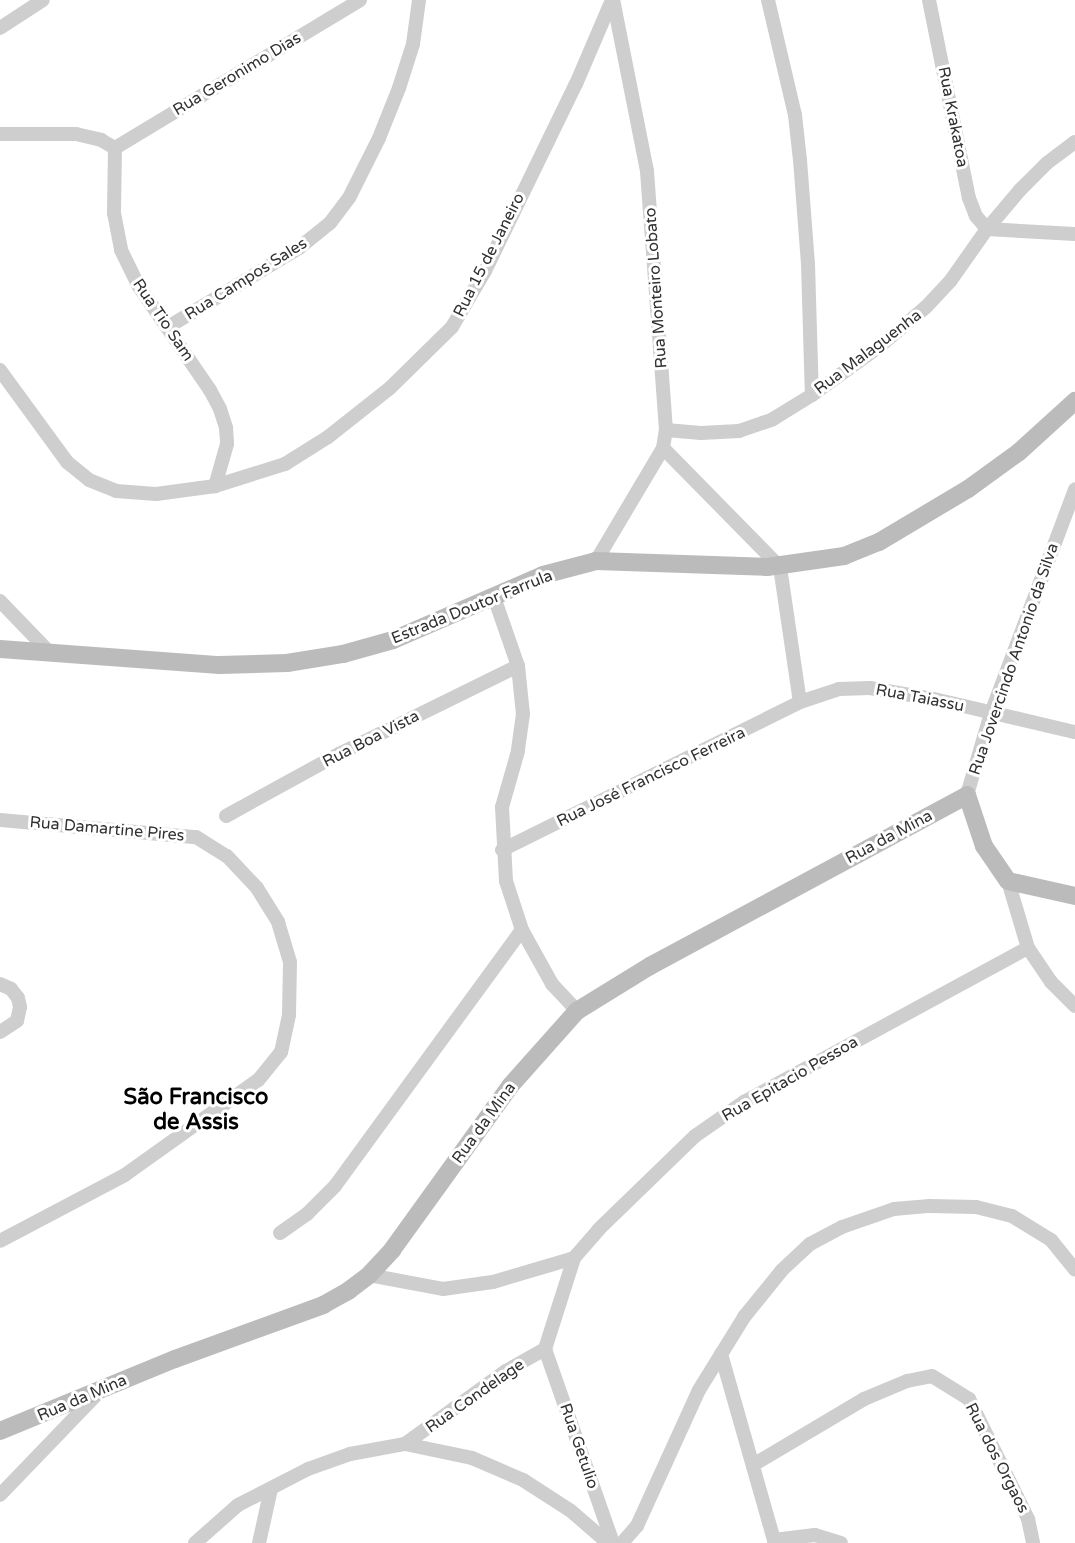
<!DOCTYPE html>
<meta charset="utf-8">
<style>
body{margin:0}
#map{position:relative;width:1075px;height:1543px;overflow:hidden;background:#fff;font-family:"Varela Round",sans-serif}
div>[style]{position:absolute}
.street>*{height:14px;margin:-7px;padding:0 7px;transform-origin:7px;border-radius:7px;background:#cecece}
.secondary>*{height:18px;margin:-9px;padding:0 9px;transform-origin:9px;border-radius:9px;background:#bbb}
span{translate:-50% -50%;white-space:nowrap;text-align:center;line-height:1.15;-webkit-text-stroke:6px #fff;paint-order:stroke}
.street-label{font-size:16px;color:#313131}
.district-label{font-size:22px;color:#000;font-weight:700}
</style>
<div id="map">
<div class="street">
<div style="left:768px;top:0;width:118px;rotate:76.8deg"></div>
<div style="left:795px;top:115px;width:45px;rotate:83.7deg"></div>
<div style="left:800px;top:160px;width:104px;rotate:85.6deg"></div>
<div style="left:808px;top:264px;width:131px;rotate:88.3deg"></div>
<div style="left:929px;top:0;width:202px;rotate:78.6deg"></div>
<div style="left:969px;top:198px;width:19px;rotate:69deg"></div>
<div style="left:976px;top:216px;width:17px;rotate:50deg"></div>
<div style="left:987px;top:229px;width:88px;rotate:3.3deg"></div>
<div style="left:0;top:28px;width:51px;rotate:-33.1deg"></div>
<div style="left:0;top:134px;width:76px"></div>
<div style="left:76px;top:134px;width:26px;rotate:13deg"></div>
<div style="left:101px;top:140px;width:16px;rotate:30deg"></div>
<div style="left:115px;top:148px;width:65px;rotate:90.9deg"></div>
<div style="left:114px;top:213px;width:38px;rotate:79deg"></div>
<div style="left:121px;top:250px;width:39px;rotate:64deg"></div>
<div style="left:138px;top:285px;width:127px;rotate:55.6deg"></div>
<div style="left:210px;top:390px;width:21px;rotate:62deg"></div>
<div style="left:220px;top:409px;width:20px;rotate:72deg"></div>
<div style="left:226px;top:428px;width:16px;rotate:86deg"></div>
<div style="left:227px;top:444px;width:44px;rotate:105.9deg"></div>
<div style="left:115px;top:148px;width:286px;rotate:-31.1deg"></div>
<div style="left:168px;top:327px;width:153px;rotate:-31.1deg"></div>
<div style="left:299px;top:248px;width:40px;rotate:-39deg"></div>
<div style="left:330px;top:223px;width:31px;rotate:-53deg"></div>
<div style="left:349px;top:198px;width:67px;rotate:-63.4deg"></div>
<div style="left:379px;top:138px;width:54px;rotate:-68.2deg"></div>
<div style="left:399px;top:88px;width:46px;rotate:-72.3deg"></div>
<div style="left:413px;top:44px;width:44px;rotate:-82.2deg"></div>
<div style="left:0;top:370px;width:114px;rotate:53.9deg"></div>
<div style="left:67px;top:462px;width:28px;rotate:39deg"></div>
<div style="left:89px;top:480px;width:29px;rotate:22deg"></div>
<div style="left:116px;top:491px;width:40px;rotate:4.3deg"></div>
<div style="left:156px;top:494px;width:60px;rotate:-7.7deg"></div>
<div style="left:215px;top:486px;width:73px;rotate:-17.4deg"></div>
<div style="left:285px;top:464px;width:51px;rotate:-32.1deg"></div>
<div style="left:328px;top:437px;width:79px;rotate:-38.3deg"></div>
<div style="left:390px;top:388px;width:87px;rotate:-44.5deg"></div>
<div style="left:452px;top:327px;width:65px;rotate:-59.5deg"></div>
<div style="left:485px;top:271px;width:208px;rotate:-64.1deg"></div>
<div style="left:576px;top:84px;width:91px;rotate:-66.8deg"></div>
<div style="left:666px;top:430px;width:35px;rotate:5deg"></div>
<div style="left:701px;top:433px;width:38px;rotate:-3deg"></div>
<div style="left:739px;top:431px;width:36px;rotate:-19deg"></div>
<div style="left:773px;top:419px;width:46px;rotate:-31.6deg"></div>
<div style="left:812px;top:395px;width:84px;rotate:-35.8deg"></div>
<div style="left:880px;top:346px;width:60px;rotate:-40.3deg"></div>
<div style="left:926px;top:307px;width:37px;rotate:-47deg"></div>
<div style="left:951px;top:280px;width:62px;rotate:-54.8deg"></div>
<div style="left:987px;top:229px;width:51px;rotate:-49.8deg"></div>
<div style="left:1020px;top:190px;width:38px;rotate:-45deg"></div>
<div style="left:1047px;top:163px;width:35px;rotate:-37deg"></div>
<div style="left:663px;top:448px;width:167px;rotate:45.5deg"></div>
<div style="left:780px;top:567px;width:136px;rotate:81.6deg"></div>
<div style="left:596px;top:561px;width:131px;rotate:-59.3deg"></div>
<div style="left:663px;top:448px;width:18px;rotate:-81deg"></div>
<div style="left:666px;top:430px;width:260px;rotate:-94.2deg"></div>
<div style="left:647px;top:171px;width:174px;rotate:-101.2deg"></div>
<div style="left:494px;top:597px;width:73px;rotate:70.8deg"></div>
<div style="left:518px;top:666px;width:48px;rotate:84.1deg"></div>
<div style="left:523px;top:714px;width:37px;rotate:98deg"></div>
<div style="left:518px;top:751px;width:58px;rotate:105.9deg"></div>
<div style="left:502px;top:807px;width:74px;rotate:86.9deg"></div>
<div style="left:506px;top:881px;width:52px;rotate:71.9deg"></div>
<div style="left:522px;top:930px;width:62px;rotate:60.9deg"></div>
<div style="left:552px;top:984px;width:37px;rotate:47deg"></div>
<div style="left:0;top:601px;width:72px;rotate:46.1deg"></div>
<div style="left:967px;top:795px;width:85px;rotate:-73.7deg"></div>
<div style="left:991px;top:713px;width:239px;rotate:-69.4deg"></div>
<div style="left:226px;top:816px;width:129px;rotate:-28.8deg"></div>
<div style="left:339px;top:754px;width:199px;rotate:-26.2deg"></div>
<div style="left:0;top:820px;width:197px;rotate:5deg"></div>
<div style="left:196px;top:837px;width:36px;rotate:32deg"></div>
<div style="left:227px;top:856px;width:44px;rotate:46.8deg"></div>
<div style="left:257px;top:888px;width:40px;rotate:58deg"></div>
<div style="left:278px;top:922px;width:42px;rotate:73.3deg"></div>
<div style="left:290px;top:962px;width:53px;rotate:91.1deg"></div>
<div style="left:289px;top:1015px;width:38px;rotate:102deg"></div>
<div style="left:281px;top:1052px;width:36px;rotate:129deg"></div>
<div style="left:258px;top:1080px;width:163px;rotate:144.5deg"></div>
<div style="left:125px;top:1175px;width:141px;rotate:152.2deg"></div>
<div style="left:502px;top:850px;width:333px;rotate:-26.4deg"></div>
<div style="left:800px;top:702px;width:41px;rotate:-18.4deg"></div>
<div style="left:839px;top:689px;width:31px;rotate:-2deg"></div>
<div style="left:870px;top:688px;width:65px;rotate:9.8deg"></div>
<div style="left:934px;top:699px;width:145px;rotate:13.2deg"></div>
<div style="left:1008px;top:881px;width:70px;rotate:73.4deg"></div>
<div style="left:1028px;top:948px;width:41px;rotate:55.9deg"></div>
<div style="left:1051px;top:982px;width:34px;rotate:45deg"></div>
<div style="left:0;top:984px;width:12px;rotate:24deg"></div>
<div style="left:11px;top:989px;width:11px;rotate:52deg"></div>
<div style="left:18px;top:998px;width:9px;rotate:77deg"></div>
<div style="left:20px;top:1007px;width:14px;rotate:102deg"></div>
<div style="left:17px;top:1021px;width:20px;rotate:147deg"></div>
<div style="left:280px;top:1233px;width:33px;rotate:-35deg"></div>
<div style="left:307px;top:1214px;width:40px;rotate:-45deg"></div>
<div style="left:335px;top:1186px;width:317px;rotate:-53.9deg"></div>
<div style="left:369px;top:1275px;width:75px;rotate:10.7deg"></div>
<div style="left:443px;top:1289px;width:50px;rotate:-8deg"></div>
<div style="left:493px;top:1282px;width:84px;rotate:-16.5deg"></div>
<div style="left:545px;top:1349px;width:96px;rotate:-72.3deg"></div>
<div style="left:574px;top:1258px;width:38px;rotate:-49deg"></div>
<div style="left:599px;top:1229px;width:134px;rotate:-44.1deg"></div>
<div style="left:695px;top:1136px;width:60px;rotate:-34.8deg"></div>
<div style="left:744px;top:1102px;width:323px;rotate:-28.5deg"></div>
<div style="left:545px;top:1349px;width:206px;rotate:70.7deg"></div>
<div style="left:721px;top:1354px;width:197px;rotate:74.1deg"></div>
<div style="left:405px;top:1444px;width:125px;rotate:-35.9deg"></div>
<div style="left:506px;top:1371px;width:45px;rotate:-29.4deg"></div>
<div style="left:753px;top:1465px;width:129px;rotate:-30.7deg"></div>
<div style="left:864px;top:1399px;width:47px;rotate:-22.7deg"></div>
<div style="left:907px;top:1381px;width:25px;rotate:-11deg"></div>
<div style="left:932px;top:1376px;width:44px;rotate:31.9deg"></div>
<div style="left:969px;top:1399px;width:134px;rotate:63.8deg"></div>
<div style="left:1028px;top:1519px;width:25px;rotate:78deg"></div>
<div style="left:0;top:1495px;width:144px;rotate:-46.1deg"></div>
<div style="left:774px;top:1540px;width:41px;rotate:-7deg"></div>
<div style="left:815px;top:1535px;width:27px;rotate:17deg"></div>
<div style="left:195px;top:1543px;width:57px;rotate:-41.5deg"></div>
<div style="left:238px;top:1505px;width:79px;rotate:-27.2deg"></div>
<div style="left:308px;top:1469px;width:45px;rotate:-19.7deg"></div>
<div style="left:350px;top:1454px;width:56px;rotate:-10.3deg"></div>
<div style="left:405px;top:1444px;width:68px;rotate:11.8deg"></div>
<div style="left:472px;top:1458px;width:56px;rotate:23.3deg"></div>
<div style="left:523px;top:1480px;width:57px;rotate:32.9deg"></div>
<div style="left:571px;top:1511px;width:49px;rotate:40.9deg"></div>
<div style="left:259px;top:1543px;width:55px;rotate:-77.5deg"></div>
<div style="left:622px;top:1543px;width:23px;rotate:-49deg"></div>
<div style="left:637px;top:1526px;width:149px;rotate:-65.5deg"></div>
<div style="left:699px;top:1390px;width:86px;rotate:-58.3deg"></div>
<div style="left:744px;top:1317px;width:60px;rotate:-51deg"></div>
<div style="left:782px;top:1270px;width:38px;rotate:-43deg"></div>
<div style="left:810px;top:1244px;width:36px;rotate:-28deg"></div>
<div style="left:842px;top:1227px;width:55px;rotate:-19.1deg"></div>
<div style="left:894px;top:1209px;width:36px;rotate:-5deg"></div>
<div style="left:930px;top:1206px;width:46px;rotate:1.2deg"></div>
<div style="left:976px;top:1207px;width:37px;rotate:14deg"></div>
<div style="left:1012px;top:1216px;width:46px;rotate:31.6deg"></div>
<div style="left:1051px;top:1240px;width:38px;rotate:51deg"></div>
</div>
<div class="secondary">
<div style="left:0;top:649px;width:220px;rotate:4.2deg"></div>
<div style="left:219px;top:665px;width:68px;rotate:-1.7deg"></div>
<div style="left:287px;top:663px;width:57px;rotate:-9.1deg"></div>
<div style="left:343px;top:654px;width:52px;rotate:-15.6deg"></div>
<div style="left:393px;top:640px;width:163px;rotate:-23.4deg"></div>
<div style="left:543px;top:575px;width:55px;rotate:-14.8deg"></div>
<div style="left:596px;top:561px;width:171px;rotate:2deg"></div>
<div style="left:767px;top:567px;width:78px;rotate:-8.1deg"></div>
<div style="left:844px;top:556px;width:38px;rotate:-22deg"></div>
<div style="left:879px;top:542px;width:104px;rotate:-30.8deg"></div>
<div style="left:968px;top:489px;width:63px;rotate:-36deg"></div>
<div style="left:1019px;top:452px;width:76px;rotate:-42.3deg"></div>
<div style="left:0;top:1431px;width:189px;rotate:-22.4deg"></div>
<div style="left:175px;top:1359px;width:158px;rotate:-20deg"></div>
<div style="left:323px;top:1305px;width:29px;rotate:-29deg"></div>
<div style="left:348px;top:1291px;width:26px;rotate:-37deg"></div>
<div style="left:369px;top:1275px;width:34px;rotate:-47deg"></div>
<div style="left:392px;top:1250px;width:203px;rotate:-54.2deg"></div>
<div style="left:511px;top:1085px;width:99px;rotate:-48.3deg"></div>
<div style="left:577px;top:1011px;width:86px;rotate:-31.7deg"></div>
<div style="left:650px;top:966px;width:360px;rotate:-28.3deg"></div>
<div style="left:967px;top:795px;width:54px;rotate:71.6deg"></div>
<div style="left:984px;top:846px;width:42px;rotate:55.6deg"></div>
<div style="left:1008px;top:881px;width:69px;rotate:12.6deg"></div>
</div>
<div class="street-label">
<span style="left:237px;top:74px;rotate:-31deg">Rua Geronimo Dias</span>
<span style="left:953px;top:117px;rotate:79deg">Rua Krakatoa</span>
<span style="left:489px;top:255px;rotate:-63deg">Rua 15 de Janeiro</span>
<span style="left:246px;top:279px;rotate:-32deg">Rua Campos Sales</span>
<span style="left:656px;top:288px;rotate:-94deg">Rua Monteiro Lobato</span>
<span style="left:163px;top:320px;rotate:56deg">Rua Tio Sam</span>
<span style="left:868px;top:352px;rotate:-37deg">Rua Malaguenha</span>
<span style="left:472px;top:607px;rotate:-22deg">Estrada Doutor Farrula</span>
<span style="left:1014px;top:659px;rotate:-71deg">Rua Jovercindo Antonio da Silva</span>
<span style="left:920px;top:698px;rotate:11deg">Rua Taiassu</span>
<span style="left:371px;top:739px;rotate:-27deg">Rua Boa Vista</span>
<span style="left:651px;top:777px;rotate:-26deg">Rua José Francisco Ferreira</span>
<span style="left:107px;top:829px;rotate:5deg">Rua Damartine Pires</span>
<span style="left:889px;top:837px;rotate:-28deg">Rua da Mina</span>
<span style="left:790px;top:1079px;rotate:-30deg">Rua Epitacio Pessoa</span>
<span style="left:484px;top:1123px;rotate:-54deg">Rua da Mina</span>
<span style="left:475px;top:1396px;rotate:-35deg">Rua Condelage</span>
<span style="left:82px;top:1398px;rotate:-23deg">Rua da Mina</span>
<span style="left:579px;top:1446px;rotate:71deg">Rua Getulio</span>
<span style="left:997px;top:1458px;rotate:63deg">Rua dos Orgaos</span>
</div>
<div class="district-label">
<span style="left:196px;top:1110px">São Francisco<br>de Assis</span>
</div>
</div>
